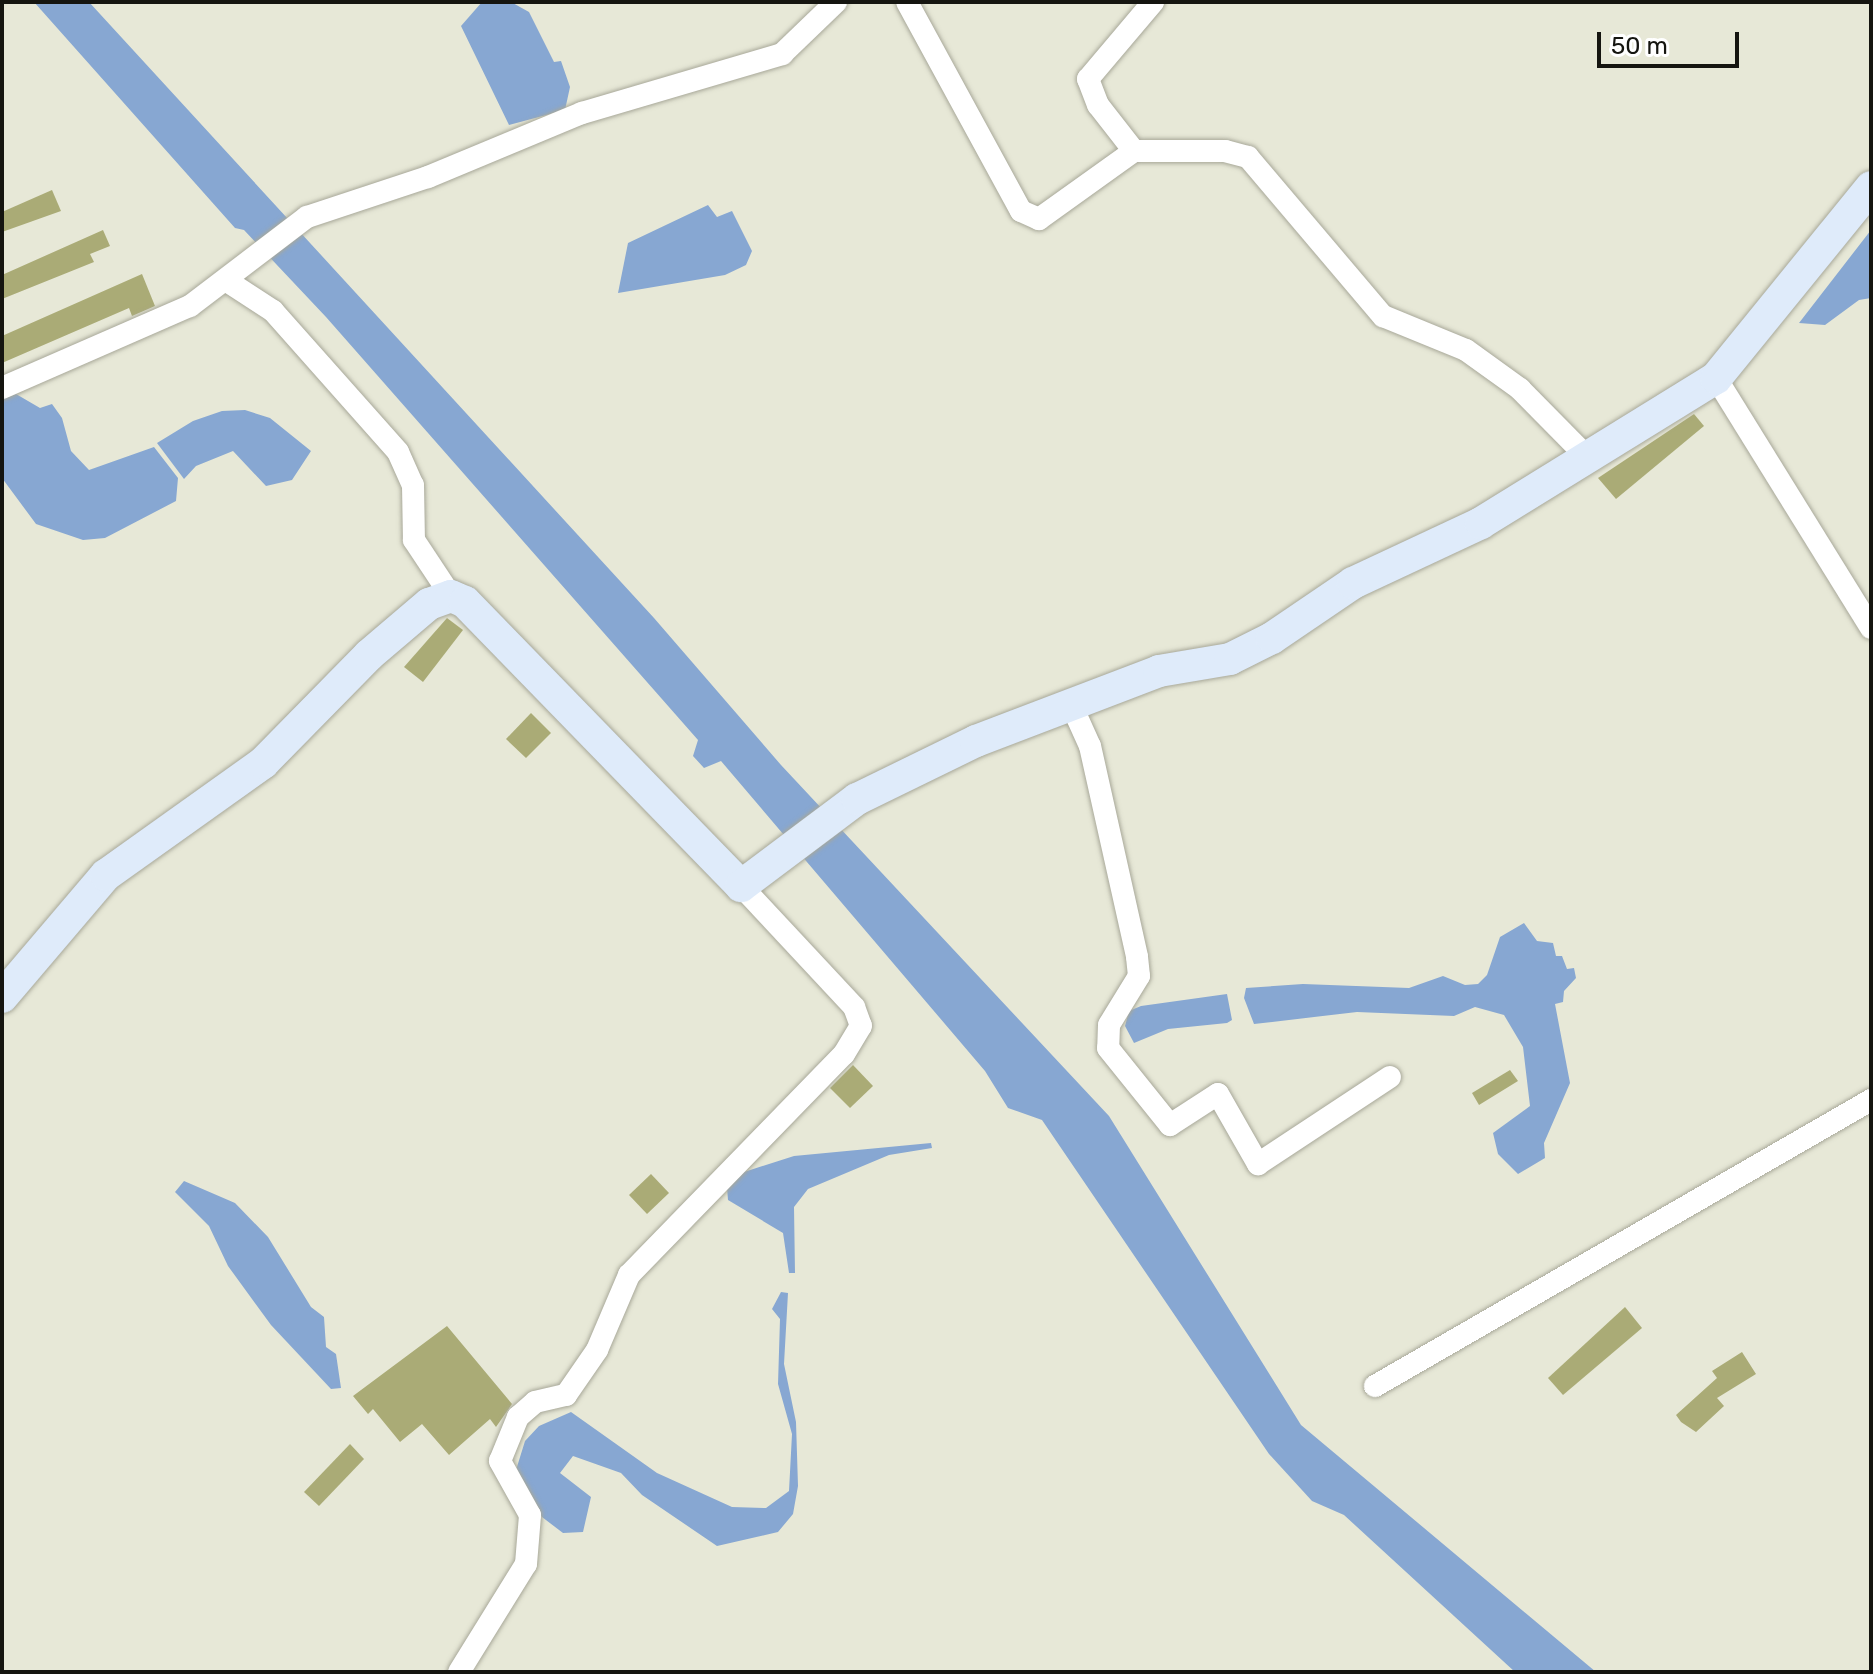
<!DOCTYPE html>
<style>
body{margin:0}
#map{position:relative;width:1873px;height:1674px;overflow:hidden;background:#e7e8d7;font-family:Rubik,sans-serif}
div>[style]{position:absolute}
.water>*{inset:0;background:#87a7d2}
.building>*{inset:0;background:#aaab76}
.roads{filter:drop-shadow(0 0 2px #a8a899) drop-shadow(0 0 2px #a8a899)}
.street>*{height:22px;margin:-11px;padding:0 11px;transform-origin:11px;border-radius:11px;background:#fff}
.secondary>*{height:32px;margin:-16px;padding:0 16px;transform-origin:16px;border-radius:16px;background:#dfebfa}
span{translate:-50% -50%;white-space:nowrap;text-align:center;line-height:1.15;-webkit-text-stroke:8px #fff;paint-order:stroke}
.frame{position:absolute;inset:0;border:4px solid #151510;pointer-events:none}
.scale{position:absolute;left:1597px;top:32px;width:142px;height:36px;box-sizing:border-box;border:4px solid #151510;border-top:0;padding-left:10px;font-size:24px;line-height:28px;white-space:nowrap;color:#151510;-webkit-text-stroke:6px #fff;paint-order:stroke}
</style>
<div id="map">
<div class="water">
<div style="clip-path:polygon(34px 2px,89px 2px,654px 618px,781px 765px,1109px 1116px,1301px 1425px,1596px 1672px,1515px 1672px,1344px 1515px,1312px 1501px,1269px 1454px,1042px 1120px,1008px 1108px,985px 1071px,721px 761px,704px 768px,693px 756px,698px 740px,326px 317px,244px 230px,235px 228px)"></div>
<div style="clip-path:polygon(482px 2px,511px 2px,529px 12px,554px 62px,561px 61px,570px 87px,565px 110px,509px 125px,461px 26px)"></div>
<div style="clip-path:polygon(708px 205px,717px 217px,732px 211px,752px 251px,746px 265px,725px 275px,618px 293px,628px 243px)"></div>
<div style="clip-path:polygon(1871px 230px,1871px 298px,1859px 300px,1825px 325px,1799px 323px)"></div>
<div style="clip-path:polygon(16px 394px,40px 408px,52px 404px,62px 418px,71px 451px,89px 470px,154px 447px,178px 478px,176px 501px,105px 538px,83px 540px,36px 524px,2px 478px,2px 399px)"></div>
<div style="clip-path:polygon(245px 410px,270px 418px,311px 451px,292px 480px,266px 486px,233px 451px,196px 466px,184px 479px,157px 443px,193px 421px,222px 411px)"></div>
<div style="clip-path:polygon(1524px 923px,1537px 941px,1553px 943px,1556px 956px,1562px 956px,1567px 969px,1574px 968px,1576px 978px,1564px 991px,1563px 1002px,1555px 1004px,1570px 1083px,1544px 1143px,1545px 1158px,1518px 1174px,1498px 1154px,1493px 1133px,1530px 1106px,1523px 1047px,1504px 1015px,1475px 1007px,1454px 1016px,1357px 1012px,1254px 1024px,1244px 998px,1246px 988px,1303px 984px,1409px 988px,1443px 976px,1465px 985px,1478px 984px,1487px 975px,1500px 937px)"></div>
<div style="clip-path:polygon(1227px 994px,1232px 1020px,1227px 1023px,1168px 1029px,1134px 1043px,1125px 1026px,1129px 1011px,1141px 1006px)"></div>
<div style="clip-path:polygon(931px 1143px,932px 1148px,889px 1155px,808px 1189px,794px 1207px,795px 1273px,789px 1273px,783px 1233px,728px 1200px,727px 1188px,741px 1173px,794px 1156px)"></div>
<div style="clip-path:polygon(184px 1181px,235px 1203px,268px 1237px,311px 1307px,324px 1317px,326px 1347px,336px 1354px,341px 1388px,331px 1389px,271px 1325px,228px 1266px,209px 1226px,175px 1192px)"></div>
<div style="clip-path:polygon(781px 1292px,788px 1293px,784px 1364px,796px 1422px,798px 1486px,793px 1514px,778px 1532px,717px 1546px,642px 1495px,621px 1473px,573px 1456px,560px 1473px,591px 1497px,583px 1532px,563px 1533px,542px 1517px,516px 1470px,525px 1441px,539px 1426px,571px 1412px,657px 1473px,732px 1507px,766px 1508px,789px 1491px,792px 1434px,778px 1384px,780px 1319px,772px 1309px)"></div>
</div>
<div class="building">
<div style="clip-path:polygon(52px 190px,61px 211px,2px 232px,2px 212px)"></div>
<div style="clip-path:polygon(103px 230px,110px 246px,90px 254px,94px 262px,2px 299px,2px 275px)"></div>
<div style="clip-path:polygon(142px 274px,155px 306px,132px 316px,129px 308px,2px 363px,2px 336px)"></div>
<div style="clip-path:polygon(1694px 414px,1704px 426px,1616px 499px,1598px 478px)"></div>
<div style="clip-path:polygon(447px 618px,463px 630px,423px 682px,404px 667px)"></div>
<div style="clip-path:polygon(531px 713px,551px 733px,526px 758px,506px 739px)"></div>
<div style="clip-path:polygon(853px 1065px,873px 1086px,850px 1108px,830px 1088px)"></div>
<div style="clip-path:polygon(1510px 1070px,1518px 1081px,1479px 1105px,1472px 1093px)"></div>
<div style="clip-path:polygon(651px 1174px,669px 1193px,647px 1214px,629px 1195px)"></div>
<div style="clip-path:polygon(1625px 1307px,1642px 1328px,1563px 1395px,1548px 1378px)"></div>
<div style="clip-path:polygon(447px 1326px,512px 1404px,496px 1427px,490px 1419px,449px 1455px,422px 1424px,400px 1442px,373px 1409px,368px 1414px,353px 1396px)"></div>
<div style="clip-path:polygon(1742px 1352px,1756px 1374px,1717px 1398px,1724px 1406px,1696px 1432px,1681px 1422px,1676px 1415px,1717px 1378px,1712px 1371px)"></div>
<div style="clip-path:polygon(350px 1444px,364px 1459px,319px 1506px,304px 1492px)"></div>
</div>
<div class="roads">
<div class="street">
<div style="left:907px;top:2px;width:238px;rotate:61.4deg"></div>
<div style="left:1021px;top:211px;width:20px;rotate:24deg"></div>
<div style="left:1039px;top:219px;width:117px;rotate:-35.6deg"></div>
<div style="left:1134px;top:151px;width:58px;rotate:-128deg"></div>
<div style="left:1098px;top:105px;width:28px;rotate:-111deg"></div>
<div style="left:1088px;top:79px;width:101px;rotate:-49.8deg"></div>
<div style="left:1134px;top:151px;width:91px"></div>
<div style="left:1225px;top:151px;width:24px;rotate:15deg"></div>
<div style="left:1248px;top:157px;width:209px;rotate:49.7deg"></div>
<div style="left:1383px;top:316px;width:90px;rotate:22.3deg"></div>
<div style="left:1466px;top:350px;width:67px;rotate:35.8deg"></div>
<div style="left:1520px;top:389px;width:95px;rotate:45.4deg"></div>
<div style="left:227px;top:281px;width:55px;rotate:33.1deg"></div>
<div style="left:273px;top:311px;width:188px;rotate:48.4deg"></div>
<div style="left:398px;top:452px;width:36px;rotate:66deg"></div>
<div style="left:413px;top:485px;width:55px;rotate:89deg"></div>
<div style="left:414px;top:540px;width:67px;rotate:56.5deg"></div>
<div style="left:1716px;top:378px;width:294px;rotate:58.2deg"></div>
<div style="left:2px;top:388px;width:205px;rotate:-23.6deg"></div>
<div style="left:190px;top:306px;width:147px;rotate:-37.3deg"></div>
<div style="left:307px;top:217px;width:127px;rotate:-18.3deg"></div>
<div style="left:428px;top:177px;width:167px;rotate:-22.6deg"></div>
<div style="left:582px;top:113px;width:209px;rotate:-16.4deg"></div>
<div style="left:782px;top:54px;width:75px;rotate:-43.9deg"></div>
<div style="left:1071px;top:704px;width:46px;rotate:65.7deg"></div>
<div style="left:1090px;top:746px;width:216px;rotate:77.4deg"></div>
<div style="left:1137px;top:957px;width:19px;rotate:84deg"></div>
<div style="left:1139px;top:976px;width:57px;rotate:121.5deg"></div>
<div style="left:1109px;top:1025px;width:23px;rotate:92deg"></div>
<div style="left:1108px;top:1048px;width:99px;rotate:51.2deg"></div>
<div style="left:1170px;top:1125px;width:57px;rotate:-32.9deg"></div>
<div style="left:1218px;top:1094px;width:81px;rotate:60.3deg"></div>
<div style="left:1258px;top:1164px;width:158px;rotate:-33.4deg"></div>
<div style="left:1375px;top:1386px;width:573px;rotate:-29.97deg"></div>
<div style="left:459px;top:1672px;width:127px;rotate:-58.2deg"></div>
<div style="left:526px;top:1564px;width:49px;rotate:-85.3deg"></div>
<div style="left:530px;top:1515px;width:62px;rotate:-119.1deg"></div>
<div style="left:500px;top:1461px;width:48px;rotate:-67.8deg"></div>
<div style="left:518px;top:1417px;width:23px;rotate:-41deg"></div>
<div style="left:535px;top:1402px;width:32px;rotate:-13deg"></div>
<div style="left:566px;top:1395px;width:55px;rotate:-55.4deg"></div>
<div style="left:597px;top:1350px;width:82px;rotate:-66.9deg"></div>
<div style="left:629px;top:1275px;width:308px;rotate:-45.8deg"></div>
<div style="left:844px;top:1054px;width:33px;rotate:-59deg"></div>
<div style="left:861px;top:1026px;width:20px;rotate:-110deg"></div>
<div style="left:854px;top:1007px;width:166px;rotate:-133deg"></div>
</div>
<div class="secondary">
<div style="left:2px;top:997px;width:160px;rotate:-49.6deg"></div>
<div style="left:106px;top:875px;width:193px;rotate:-35.5deg"></div>
<div style="left:263px;top:763px;width:151px;rotate:-45.5deg"></div>
<div style="left:369px;top:655px;width:79px;rotate:-40.4deg"></div>
<div style="left:429px;top:604px;width:23px;rotate:-20deg"></div>
<div style="left:451px;top:596px;width:15px;rotate:23deg"></div>
<div style="left:465px;top:602px;width:396px;rotate:45.8deg"></div>
<div style="left:741px;top:886px;width:145px;rotate:-36.9deg"></div>
<div style="left:857px;top:799px;width:132px;rotate:-26deg"></div>
<div style="left:976px;top:741px;width:196px;rotate:-20.9deg"></div>
<div style="left:1159px;top:671px;width:72px;rotate:-9.6deg"></div>
<div style="left:1230px;top:659px;width:47px;rotate:-26.6deg"></div>
<div style="left:1272px;top:638px;width:98px;rotate:-34.2deg"></div>
<div style="left:1353px;top:583px;width:141px;rotate:-25.1deg"></div>
<div style="left:1481px;top:523px;width:276px;rotate:-31.7deg"></div>
<div style="left:1716px;top:378px;width:246px;rotate:-50.9deg"></div>
</div>
</div>
<div class="frame"></div>
<div class="scale">50 m</div>
</div>
